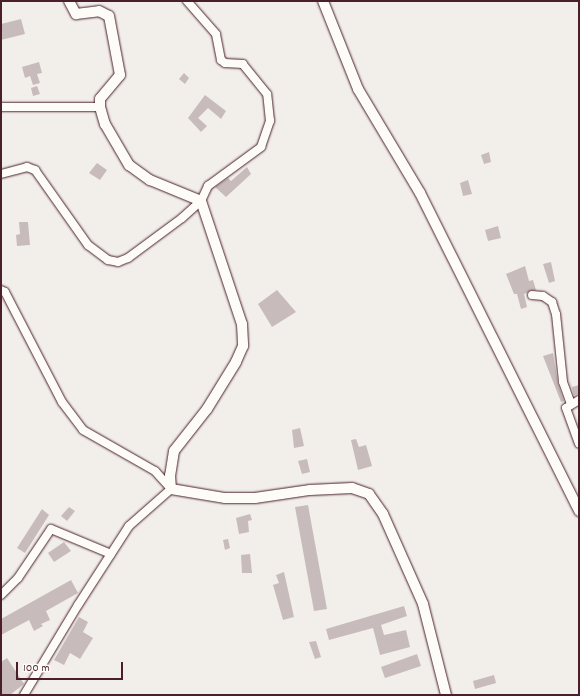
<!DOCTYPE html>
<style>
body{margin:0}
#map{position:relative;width:580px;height:696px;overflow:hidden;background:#f2efeb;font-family:Dekko,sans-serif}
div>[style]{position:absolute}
.building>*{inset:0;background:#c8bbbb}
.roads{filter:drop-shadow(0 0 1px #4a1f2b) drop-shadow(0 0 1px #4a1f2b)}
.minor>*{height:8px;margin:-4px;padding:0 4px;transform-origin:4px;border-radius:4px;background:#fdfcf7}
.tertiary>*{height:10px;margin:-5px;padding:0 5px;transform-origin:5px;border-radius:5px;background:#fdfcf7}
span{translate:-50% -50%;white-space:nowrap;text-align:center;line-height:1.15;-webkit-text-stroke:4px #fdfcf7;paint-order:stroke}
.frame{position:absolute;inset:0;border:2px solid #4a1f2b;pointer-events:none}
.scale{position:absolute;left:16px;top:662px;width:107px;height:18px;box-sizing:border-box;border:2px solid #4a1f2b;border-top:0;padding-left:5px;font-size:12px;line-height:14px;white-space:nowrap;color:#4a1f2b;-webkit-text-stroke:3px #fdfcf7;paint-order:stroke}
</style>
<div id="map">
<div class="building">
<div style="clip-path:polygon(21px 19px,25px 34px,1px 40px,1px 24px)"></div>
<div style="clip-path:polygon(39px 62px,42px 73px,37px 74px,40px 83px,33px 85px,30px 76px,25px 78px,22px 67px)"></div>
<div style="clip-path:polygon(184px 73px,189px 78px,185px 84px,179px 79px)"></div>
<div style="clip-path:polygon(37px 86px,40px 94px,33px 96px,31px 88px)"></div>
<div style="clip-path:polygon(205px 95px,226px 111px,221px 119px,208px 108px,198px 118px,207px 126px,201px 132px,188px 118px)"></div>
<div style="clip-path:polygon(489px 152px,491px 162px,484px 164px,481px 155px)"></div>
<div style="clip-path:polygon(97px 163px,107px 170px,100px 180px,89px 173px)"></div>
<div style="clip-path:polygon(247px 167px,251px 174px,226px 197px,215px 187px,228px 178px,231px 181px)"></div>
<div style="clip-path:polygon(468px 180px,472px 194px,463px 196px,460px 183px)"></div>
<div style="clip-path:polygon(19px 222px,28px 222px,30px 245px,17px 246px,16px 235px,20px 234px)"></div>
<div style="clip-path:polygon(498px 226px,501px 238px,488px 241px,485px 230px)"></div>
<div style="clip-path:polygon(551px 262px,555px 281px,549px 283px,543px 264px)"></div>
<div style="clip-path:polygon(525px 266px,529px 281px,533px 280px,536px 290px,524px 294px,527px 307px,521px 309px,517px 294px,514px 294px,506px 274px)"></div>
<div style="clip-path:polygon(277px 290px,296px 312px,272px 327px,258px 304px)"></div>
<div style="clip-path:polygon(553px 353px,558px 384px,564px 401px,561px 402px,543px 356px)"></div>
<div style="clip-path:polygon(567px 371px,572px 387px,579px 385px,579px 394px,574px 395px)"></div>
<div style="clip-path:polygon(300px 428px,304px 446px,294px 448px,292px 430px)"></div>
<div style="clip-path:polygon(356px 439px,359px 447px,366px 445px,372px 466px,358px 470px,351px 440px)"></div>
<div style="clip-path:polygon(307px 459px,310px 472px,302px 474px,298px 461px)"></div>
<div style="clip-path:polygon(308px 505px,327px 609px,314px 611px,295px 507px)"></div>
<div style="clip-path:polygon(69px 507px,75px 511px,67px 521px,61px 516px)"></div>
<div style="clip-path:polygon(42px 509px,49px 515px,25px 553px,17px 548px)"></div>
<div style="clip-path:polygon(250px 514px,252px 520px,248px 521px,249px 532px,239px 534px,236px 518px)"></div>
<div style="clip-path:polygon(228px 539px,230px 548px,225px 550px,223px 540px)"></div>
<div style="clip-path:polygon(64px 542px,71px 551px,54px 562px,48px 553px)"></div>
<div style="clip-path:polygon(250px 554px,252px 573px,242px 573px,241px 555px)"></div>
<div style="clip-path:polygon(284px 572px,294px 617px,283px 620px,273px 585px,279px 583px,276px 575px)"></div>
<div style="clip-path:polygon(71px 580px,78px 593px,46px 611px,50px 620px,41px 624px,43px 626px,34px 631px,29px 620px,1px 635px,1px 619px)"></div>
<div style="clip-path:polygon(404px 606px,407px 616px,381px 625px,384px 635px,406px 630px,410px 647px,380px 655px,373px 628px,329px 640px,326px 629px)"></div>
<div style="clip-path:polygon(79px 617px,88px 622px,83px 632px,93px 638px,80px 659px,70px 653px,64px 665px,54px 660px)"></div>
<div style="clip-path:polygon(316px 641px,321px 657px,315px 659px,309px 642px)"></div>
<div style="clip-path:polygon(417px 654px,421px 666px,385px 678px,381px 667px)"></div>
<div style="clip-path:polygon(7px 658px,24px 684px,10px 695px,1px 695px,1px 662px)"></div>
<div style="clip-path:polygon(494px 675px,496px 683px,475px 689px,473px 681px)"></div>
</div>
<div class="roads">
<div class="minor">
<div style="left:1px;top:107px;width:99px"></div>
<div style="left:1px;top:174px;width:27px;rotate:-15deg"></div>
<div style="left:27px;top:167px;width:9px;rotate:21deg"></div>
<div style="left:35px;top:170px;width:92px;rotate:54.8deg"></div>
<div style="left:88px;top:245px;width:25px;rotate:37deg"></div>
<div style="left:108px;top:260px;width:10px;rotate:11deg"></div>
<div style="left:118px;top:262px;width:11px;rotate:-22deg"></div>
<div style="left:128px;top:258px;width:67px;rotate:-36.5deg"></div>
<div style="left:182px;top:218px;width:25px;rotate:-42deg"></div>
<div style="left:201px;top:201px;width:17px;rotate:-65deg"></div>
<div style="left:208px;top:186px;width:66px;rotate:-36.3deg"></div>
<div style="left:261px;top:147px;width:28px;rotate:-71deg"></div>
<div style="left:270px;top:121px;width:27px;rotate:-96deg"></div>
<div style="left:267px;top:94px;width:38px;rotate:-129deg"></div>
<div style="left:243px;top:64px;width:18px;rotate:-177deg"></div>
<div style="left:225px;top:63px;width:5px;rotate:-143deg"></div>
<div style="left:221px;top:60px;width:26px;rotate:-101deg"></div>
<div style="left:216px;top:34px;width:44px;rotate:-131.3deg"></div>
<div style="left:1px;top:290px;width:4px;rotate:27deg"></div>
<div style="left:5px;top:292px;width:124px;rotate:62.6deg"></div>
<div style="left:62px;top:402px;width:35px;rotate:53deg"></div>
<div style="left:83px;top:430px;width:83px;rotate:29.7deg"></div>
<div style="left:155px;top:471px;width:24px;rotate:48deg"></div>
<div style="left:171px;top:489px;width:56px;rotate:138.6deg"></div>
<div style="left:129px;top:526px;width:94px;rotate:122.8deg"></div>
<div style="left:78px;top:605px;width:105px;rotate:121deg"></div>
<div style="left:532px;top:295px;width:11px;rotate:5deg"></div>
<div style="left:543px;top:296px;width:11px;rotate:34deg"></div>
<div style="left:552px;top:302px;width:13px;rotate:72deg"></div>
<div style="left:556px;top:314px;width:68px;rotate:84.1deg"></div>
<div style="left:563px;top:382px;width:23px;rotate:70deg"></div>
<div style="left:579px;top:400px;width:15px;rotate:148deg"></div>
<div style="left:566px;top:408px;width:38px;rotate:70deg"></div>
<div style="left:1px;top:595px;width:24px;rotate:-45deg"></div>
<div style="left:18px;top:578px;width:59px;rotate:-56deg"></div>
<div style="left:51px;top:529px;width:65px;rotate:22.6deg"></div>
</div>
<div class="tertiary">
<div style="left:69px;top:1px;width:15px;rotate:62deg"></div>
<div style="left:76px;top:14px;width:23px;rotate:-7deg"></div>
<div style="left:99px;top:11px;width:11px;rotate:27deg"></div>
<div style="left:109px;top:16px;width:60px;rotate:79.4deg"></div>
<div style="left:120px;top:75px;width:31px;rotate:130deg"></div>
<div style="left:100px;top:99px;width:8px;rotate:90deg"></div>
<div style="left:100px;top:107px;width:18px;rotate:74deg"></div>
<div style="left:105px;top:124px;width:48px;rotate:59.7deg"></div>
<div style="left:129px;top:165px;width:26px;rotate:36deg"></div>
<div style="left:150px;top:180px;width:55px;rotate:22.4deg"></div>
<div style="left:201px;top:201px;width:130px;rotate:71.6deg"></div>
<div style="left:242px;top:324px;width:22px;rotate:87deg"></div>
<div style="left:243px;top:346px;width:17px;rotate:114deg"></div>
<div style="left:236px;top:362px;width:55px;rotate:121.7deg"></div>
<div style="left:207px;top:409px;width:53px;rotate:128.2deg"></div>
<div style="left:174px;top:451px;width:24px;rotate:99deg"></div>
<div style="left:170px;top:475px;width:14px;rotate:86deg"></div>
<div style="left:171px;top:489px;width:55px;rotate:9.5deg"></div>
<div style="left:225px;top:498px;width:30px"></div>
<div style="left:255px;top:498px;width:56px;rotate:-8.3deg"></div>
<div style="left:310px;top:490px;width:42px;rotate:-2.7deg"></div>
<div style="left:352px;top:488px;width:18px;rotate:19deg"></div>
<div style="left:369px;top:494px;width:24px;rotate:55deg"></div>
<div style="left:383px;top:514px;width:98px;rotate:66deg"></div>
<div style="left:423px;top:604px;width:94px;rotate:75.8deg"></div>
<div style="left:323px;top:1px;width:95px;rotate:68.3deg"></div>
<div style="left:358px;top:89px;width:121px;rotate:59.2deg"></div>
<div style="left:420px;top:193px;width:356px;rotate:63.4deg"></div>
</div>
</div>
<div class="frame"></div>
<div class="scale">100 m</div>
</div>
